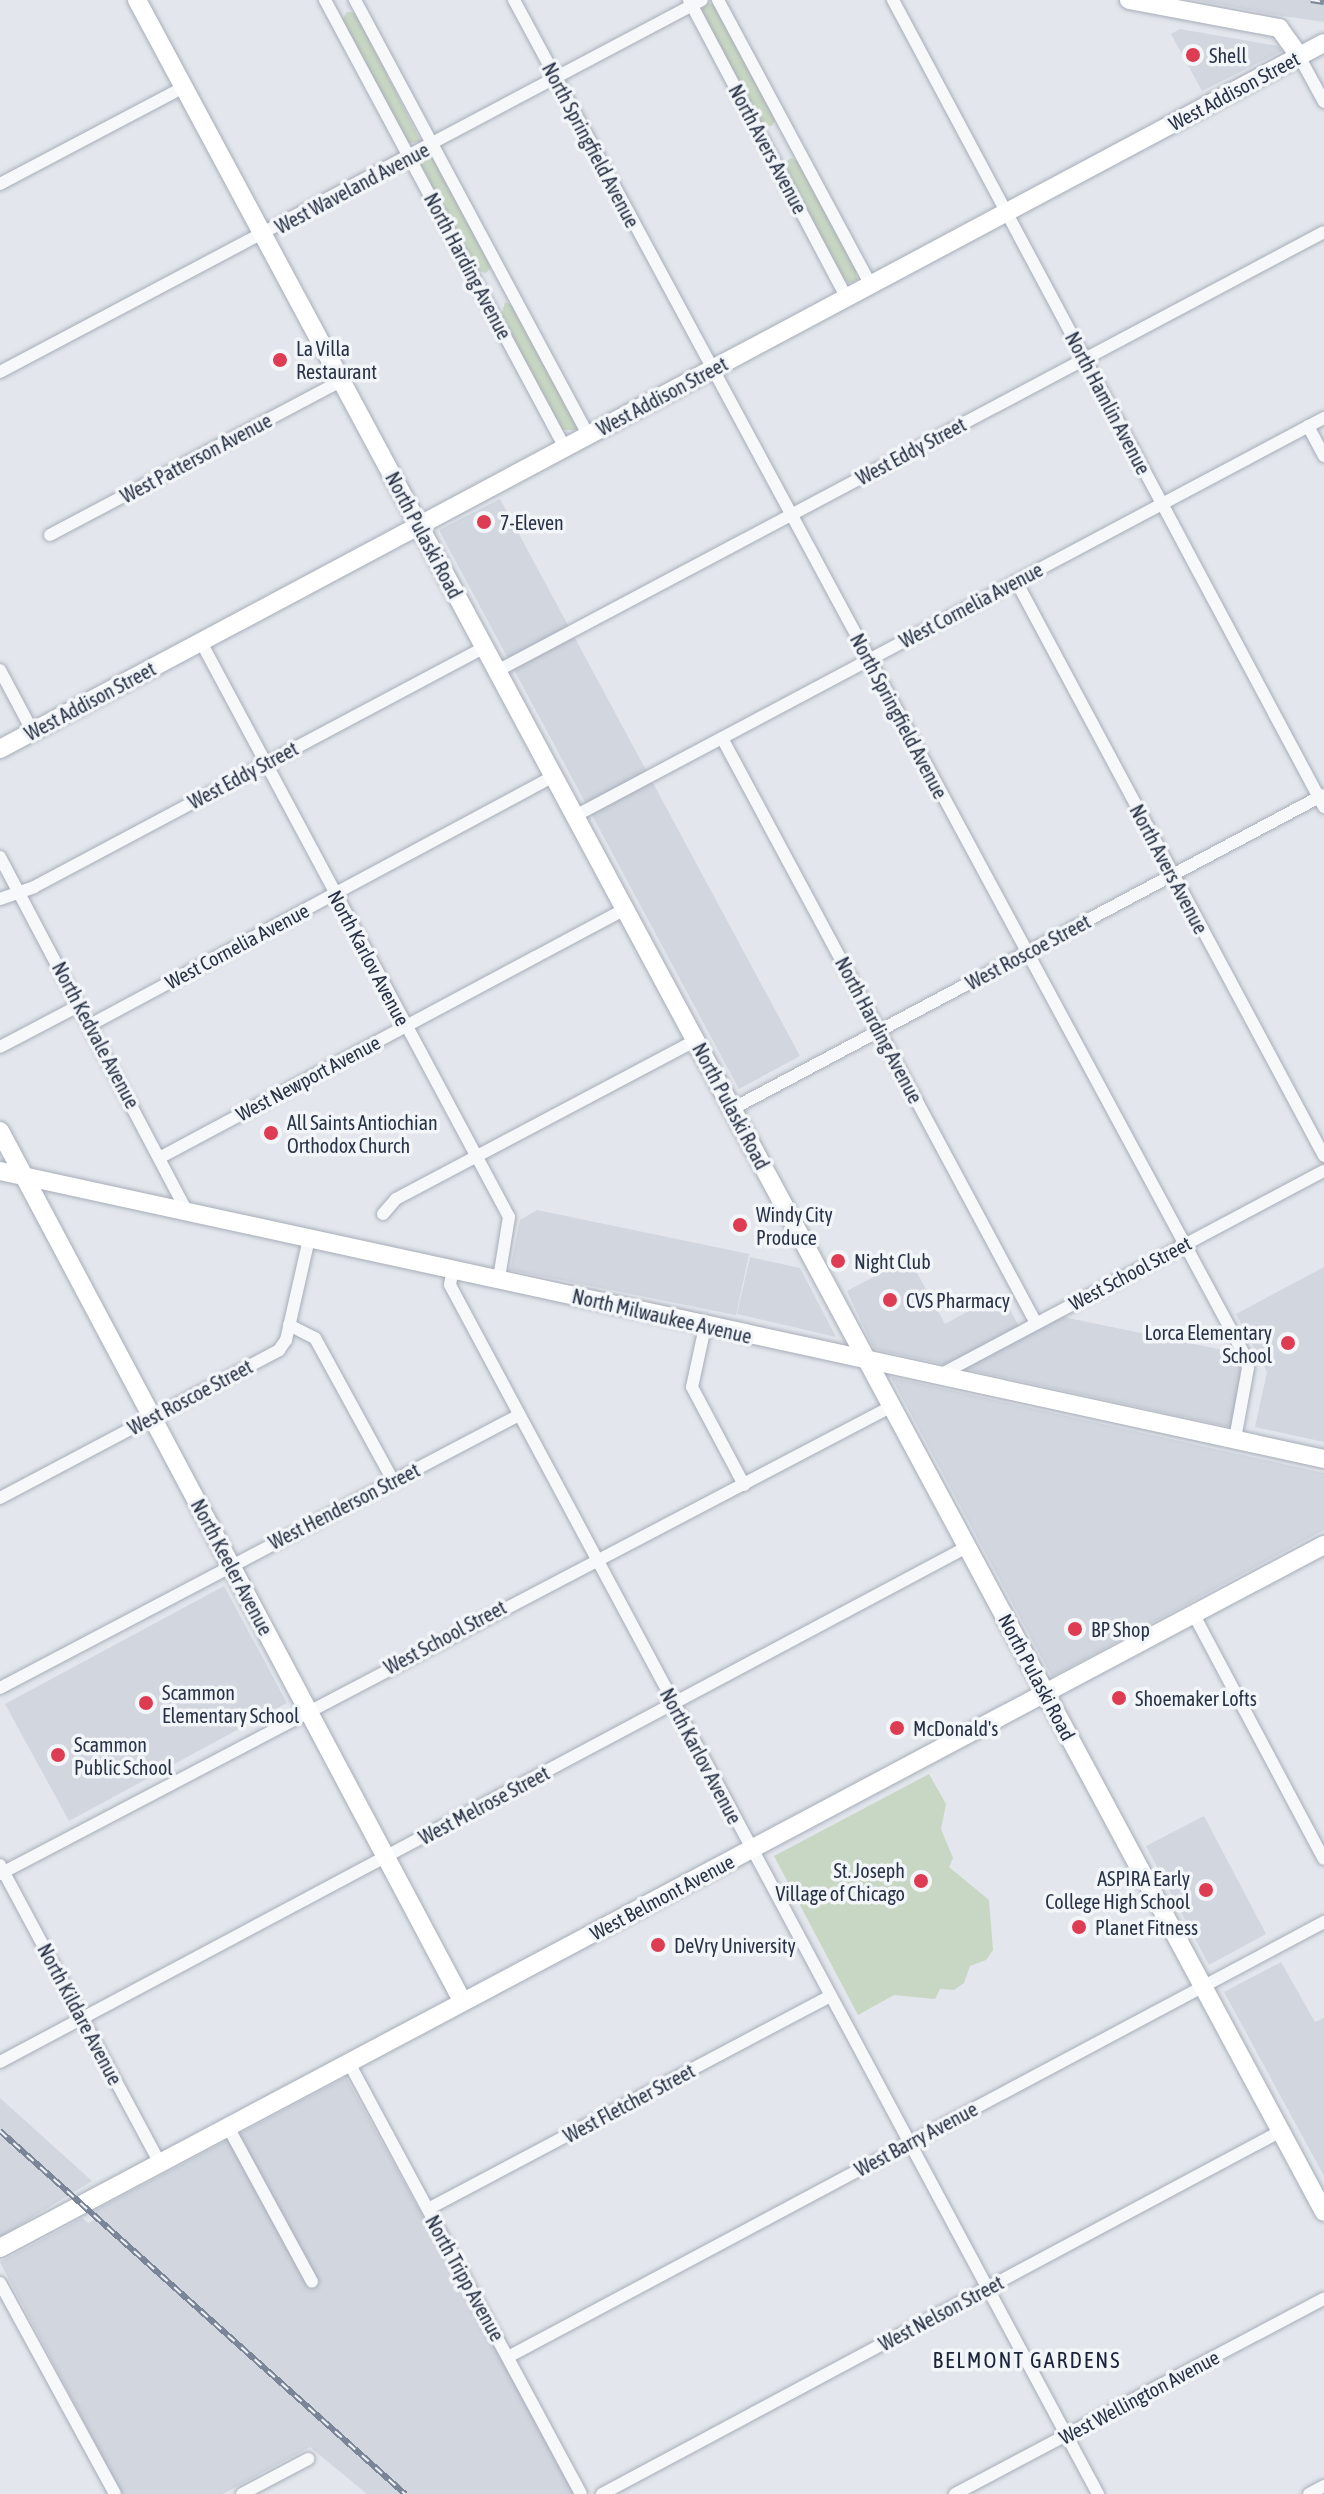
<!DOCTYPE html>
<style>
body{margin:0}
#map{position:relative;width:1324px;height:2494px;overflow:hidden;background:#e3e7ed;font-family:"Asap Condensed",sans-serif}
div>[style]{position:absolute}
.built>*{inset:0;background:#d1d6df}
.green>*{inset:0;background:#c8d7c3}
.roads{filter:drop-shadow(0 0 2px #a7adb8) drop-shadow(0 0 2px #a7adb8)}
.street>*{height:12px;margin:-6px;padding:0 6px;transform-origin:6px;border-radius:6px;background:#f6f8fa}
.secondary>*{height:18px;margin:-9px;padding:0 9px;transform-origin:9px;border-radius:9px;background:#fff}
.rail>*{height:6px;margin-top:-3px;transform-origin:0;background:repeating-linear-gradient(90deg,#f3f6f9 0 9px,#7a8598 0 18px);box-sizing:border-box;border-block:2px solid #7a8598}
.dots>*{width:22px;height:22px;translate:-50% -50%;box-sizing:border-box;border:4px solid #f3f6f9;border-radius:50%}
span{translate:-50% -50%;white-space:nowrap;text-align:center;line-height:1.15;-webkit-text-stroke:7px #f3f6f9;paint-order:stroke}
.poi-label{font-size:20px;color:#283347}
.left{translate:0 -50%;text-align:left}
.right{translate:-100% -50%;text-align:right}
.street-label{font-size:20px;color:#283347}
.neighbourhood-label{font-size:22px;color:#1a2438;letter-spacing:2px}
</style>
<div id="map">
<div class="built">
<div style="clip-path:polygon(1194px 0,1324px 0,1324px 22px,1283px 16px)"></div>
<div style="clip-path:polygon(1180px 29px,1278px 46px,1282px 51px,1202px 91px,1171px 34px)"></div>
<div style="clip-path:polygon(500px 499px,800px 1056px,739px 1089px,439px 530px)"></div>
<div style="clip-path:polygon(537px 1210px,749px 1254px,736px 1315px,510px 1270px,520px 1220px)"></div>
<div style="clip-path:polygon(750px 1257px,800px 1268px,836px 1337px,737px 1314px)"></div>
<div style="clip-path:polygon(909px 1258px,945px 1324px,1001px 1293px,1021px 1330px,1049px 1314px,1242px 1354px,1235px 1428px,874px 1349px,847px 1291px)"></div>
<div style="clip-path:polygon(1324px 1267px,1324px 1442px,1255px 1427px,1267px 1372px,1236px 1314px)"></div>
<div style="clip-path:polygon(891px 1377px,1324px 1473px,1324px 1530px,1052px 1677px)"></div>
<div style="clip-path:polygon(224px 1586px,287px 1703px,69px 1821px,5px 1704px)"></div>
<div style="clip-path:polygon(1204px 1816px,1266px 1934px,1209px 1965px,1146px 1846px)"></div>
<div style="clip-path:polygon(1281px 1962px,1315px 2022px,1324px 2018px,1324px 2176px,1224px 1992px)"></div>
<div style="clip-path:polygon(346px 2077px,576px 2494px,367px 2494px,310px 2447px,223px 2494px,122px 2494px,0 2262px,82px 2218px,88px 2223px,100px 2217px,94px 2211px)"></div>
<div style="clip-path:polygon(0 2098px,92px 2181px,0 2237px)"></div>
</div>
<div class="green">
<div style="clip-path:polygon(708px 3px,716px 6px,776px 119px,772px 126px,760px 125px,700px 10px)"></div>
<div style="clip-path:polygon(347px 12px,356px 13px,421px 142px,408px 143px,342px 20px)"></div>
<div style="clip-path:polygon(431px 153px,492px 267px,486px 273px,475px 270px,418px 163px,420px 156px)"></div>
<div style="clip-path:polygon(791px 158px,801px 163px,856px 268px,857px 280px,851px 283px,843px 280px,782px 165px)"></div>
<div style="clip-path:polygon(505px 302px,512px 305px,578px 428px,574px 430px,562px 430px,501px 316px)"></div>
<div style="clip-path:polygon(929px 1774px,946px 1804px,941px 1829px,953px 1858px,949px 1867px,989px 1900px,993px 1950px,986px 1960px,970px 1966px,964px 1983px,954px 1990px,940px 1989px,935px 1999px,894px 1995px,858px 2015px,774px 1856px)"></div>
</div>
<div class="roads">
<div class="street">
<div style="left:325px;top:0;width:508px;rotate:61.82deg"></div>
<div style="left:355px;top:0;width:493px;rotate:61.8deg"></div>
<div style="left:514px;top:0;width:1540px;rotate:61.67deg"></div>
<div style="left:1245px;top:1356px;width:12px;rotate:76deg"></div>
<div style="left:1248px;top:1368px;width:72px;rotate:100.4deg"></div>
<div style="left:689px;top:0;width:337px;rotate:62.1deg"></div>
<div style="left:718px;top:0;width:323px;rotate:61.8deg"></div>
<div style="left:893px;top:0;width:915px;rotate:61.89deg"></div>
<div style="left:1299px;top:56px;width:52px;rotate:61.5deg"></div>
<div style="left:0;top:184px;width:208px;rotate:-27.8deg"></div>
<div style="left:0;top:372px;width:794px;rotate:-27.92deg"></div>
<div style="left:1308px;top:426px;width:34px;rotate:62deg"></div>
<div style="left:50px;top:535px;width:329px;rotate:-27.9deg"></div>
<div style="left:1016px;top:581px;width:652px;rotate:61.82deg"></div>
<div style="left:201px;top:642px;width:652px;rotate:61.82deg"></div>
<div style="left:509px;top:1217px;width:62px;rotate:99.3deg"></div>
<div style="left:0;top:670px;width:70px;rotate:62deg"></div>
<div style="left:497px;top:671px;width:936px;rotate:-27.96deg"></div>
<div style="left:722px;top:738px;width:664px;rotate:61.78deg"></div>
<div style="left:575px;top:816px;width:848px;rotate:-27.99deg"></div>
<div style="left:0;top:857px;width:403px;rotate:62.2deg"></div>
<div style="left:0;top:899px;width:36px;rotate:-19deg"></div>
<div style="left:34px;top:887px;width:511px;rotate:-28.02deg"></div>
<div style="left:90px;top:1025px;width:527px;rotate:-28.22deg"></div>
<div style="left:0;top:1047px;width:90px;rotate:-27.7deg"></div>
<div style="left:732px;top:1109px;width:669px;rotate:-27.98deg"></div>
<div style="left:161px;top:1157px;width:526px;rotate:-28.12deg"></div>
<div style="left:383px;top:1214px;width:20px;rotate:-49deg"></div>
<div style="left:396px;top:1199px;width:340px;rotate:-27.9deg"></div>
<div style="left:453px;top:1269px;width:16px;rotate:101deg"></div>
<div style="left:450px;top:1285px;width:1372px;rotate:61.81deg"></div>
<div style="left:289px;top:1325px;width:29px;rotate:27deg"></div>
<div style="left:315px;top:1338px;width:164px;rotate:61.3deg"></div>
<div style="left:705px;top:1327px;width:61px;rotate:102.2deg"></div>
<div style="left:692px;top:1387px;width:111px;rotate:62deg"></div>
<div style="left:938px;top:1376px;width:437px;rotate:-28deg"></div>
<div style="left:0;top:1498px;width:316px;rotate:-27.9deg"></div>
<div style="left:279px;top:1350px;width:12px;rotate:-55deg"></div>
<div style="left:286px;top:1340px;width:104px;rotate:-77.2deg"></div>
<div style="left:1194px;top:1615px;width:276px;rotate:62deg"></div>
<div style="left:0;top:1688px;width:586px;rotate:-27.74deg"></div>
<div style="left:0;top:1865px;width:338px;rotate:61.8deg"></div>
<div style="left:0;top:1874px;width:1007px;rotate:-27.68deg"></div>
<div style="left:0;top:2062px;width:1096px;rotate:-28.04deg"></div>
<div style="left:349px;top:2063px;width:489px;rotate:61.7deg"></div>
<div style="left:228px;top:2127px;width:176px;rotate:61.5deg"></div>
<div style="left:428px;top:2209px;width:455px;rotate:-27.9deg"></div>
<div style="left:0;top:2283px;width:240px;rotate:61.4deg"></div>
<div style="left:508px;top:2357px;width:925px;rotate:-28.06deg"></div>
<div style="left:242px;top:2494px;width:75px;rotate:-27.9deg"></div>
<div style="left:602px;top:2494px;width:770px;rotate:-28.13deg"></div>
<div style="left:955px;top:2494px;width:417px;rotate:-27.9deg"></div>
<div style="left:1309px;top:2494px;width:17px;rotate:-28deg"></div>
</div>
<div class="secondary">
<div style="left:137px;top:0;width:2510px;rotate:61.78deg"></div>
<div style="left:1129px;top:0;width:153px;rotate:10.6deg"></div>
<div style="left:1279px;top:28px;width:34px;rotate:54deg"></div>
<div style="left:0;top:749px;width:1500px;rotate:-28.07deg"></div>
<div style="left:0;top:1131px;width:986px;rotate:62.01deg"></div>
<div style="left:0;top:1171px;width:1355px;rotate:12.27deg"></div>
<div style="left:0;top:2248px;width:1499px;rotate:-27.97deg"></div>
</div>
</div>
<div class="rail">
<div style="left:1311px;top:0;width:13px;rotate:9deg"></div>
<div style="left:0;top:2131px;width:544px;rotate:41.87deg"></div>
</div>
<div class="dots">
<div style="left:1193px;top:55px;background:#de3c52"></div>
<div style="left:280px;top:360px;background:#de3c52"></div>
<div style="left:484px;top:522px;background:#de3c52"></div>
<div style="left:271px;top:1133px;background:#de3c52"></div>
<div style="left:740px;top:1225px;background:#de3c52"></div>
<div style="left:838px;top:1261px;background:#de3c52"></div>
<div style="left:890px;top:1300px;background:#de3c52"></div>
<div style="left:1288px;top:1343px;background:#de3c52"></div>
<div style="left:1075px;top:1629px;background:#de3c52"></div>
<div style="left:1119px;top:1698px;background:#de3c52"></div>
<div style="left:146px;top:1703px;background:#de3c52"></div>
<div style="left:897px;top:1728px;background:#de3c52"></div>
<div style="left:58px;top:1755px;background:#de3c52"></div>
<div style="left:921px;top:1881px;background:#de3c52"></div>
<div style="left:1206px;top:1890px;background:#de3c52"></div>
<div style="left:1079px;top:1927px;background:#de3c52"></div>
<div style="left:658px;top:1945px;background:#de3c52"></div>
</div>
<div class="poi-label">
<span class="left" style="left:1209px;top:55px">Shell</span>
<span class="left" style="left:296px;top:360px">La Villa<br>Restaurant</span>
<span class="left" style="left:500px;top:522px">7-Eleven</span>
<span class="left" style="left:287px;top:1134px">All Saints Antiochian<br>Orthodox Church</span>
<span class="left" style="left:756px;top:1226px">Windy City<br>Produce</span>
<span class="left" style="left:854px;top:1261px">Night Club</span>
<span class="left" style="left:906px;top:1300px">CVS Pharmacy</span>
<span class="right" style="left:1272px;top:1344px">Lorca Elementary<br>School</span>
<span class="left" style="left:1091px;top:1629px">BP Shop</span>
<span class="left" style="left:162px;top:1704px">Scammon<br>Elementary School</span>
<span class="left" style="left:1135px;top:1698px">Shoemaker Lofts</span>
<span class="left" style="left:913px;top:1728px">McDonald's</span>
<span class="left" style="left:74px;top:1756px">Scammon<br>Public School</span>
<span class="right" style="left:905px;top:1882px">St. Joseph<br>Village of Chicago</span>
<span class="right" style="left:1190px;top:1890px">ASPIRA Early<br>College High School</span>
<span class="left" style="left:1095px;top:1927px">Planet Fitness</span>
<span class="left" style="left:674px;top:1945px">DeVry University</span>
</div>
<div class="street-label">
<span style="left:1234px;top:91px;rotate:-28deg">West Addison Street</span>
<span style="left:591px;top:145px;rotate:62deg">North Springfield Avenue</span>
<span style="left:768px;top:149px;rotate:62deg">North Avers Avenue</span>
<span style="left:352px;top:188px;rotate:-28deg">West Waveland Avenue</span>
<span style="left:468px;top:266px;rotate:62deg">North Harding Avenue</span>
<span style="left:662px;top:396px;rotate:-28deg">West Addison Street</span>
<span style="left:1108px;top:403px;rotate:62deg">North Hamlin Avenue</span>
<span style="left:911px;top:451px;rotate:-28deg">West Eddy Street</span>
<span style="left:196px;top:458px;rotate:-28deg">West Patterson Avenue</span>
<span style="left:424px;top:535px;rotate:62deg">North Pulaski Road</span>
<span style="left:971px;top:605px;rotate:-28deg">West Cornelia Avenue</span>
<span style="left:90px;top:701px;rotate:-28deg">West Addison Street</span>
<span style="left:899px;top:716px;rotate:62deg">North Springfield Avenue</span>
<span style="left:243px;top:775px;rotate:-28deg">West Eddy Street</span>
<span style="left:1169px;top:869px;rotate:62deg">North Avers Avenue</span>
<span style="left:237px;top:946px;rotate:-28deg">West Cornelia Avenue</span>
<span style="left:1028px;top:952px;rotate:-28deg">West Roscoe Street</span>
<span style="left:369px;top:958px;rotate:62deg">North Karlov Avenue</span>
<span style="left:879px;top:1030px;rotate:62deg">North Harding Avenue</span>
<span style="left:96px;top:1035px;rotate:62deg">North Kedvale Avenue</span>
<span style="left:308px;top:1078px;rotate:-28deg">West Newport Avenue</span>
<span style="left:731px;top:1106px;rotate:62deg">North Pulaski Road</span>
<span style="left:1130px;top:1273px;rotate:-28deg">West School Street</span>
<span style="left:662px;top:1316px;rotate:13deg">North Milwaukee Avenue</span>
<span style="left:190px;top:1397px;rotate:-28deg">West Roscoe Street</span>
<span style="left:344px;top:1506px;rotate:-27deg">West Henderson Street</span>
<span style="left:232px;top:1567px;rotate:62deg">North Keeler Avenue</span>
<span style="left:445px;top:1637px;rotate:-28deg">West School Street</span>
<span style="left:1037px;top:1677px;rotate:62deg">North Pulaski Road</span>
<span style="left:701px;top:1756px;rotate:62deg">North Karlov Avenue</span>
<span style="left:484px;top:1805px;rotate:-28deg">West Melrose Street</span>
<span style="left:662px;top:1897px;rotate:-28deg">West Belmont Avenue</span>
<span style="left:80px;top:2014px;rotate:62deg">North Kildare Avenue</span>
<span style="left:629px;top:2103px;rotate:-28deg">West Fletcher Street</span>
<span style="left:916px;top:2139px;rotate:-28deg">West Barry Avenue</span>
<span style="left:465px;top:2278px;rotate:61deg">North Tripp Avenue</span>
<span style="left:941px;top:2313px;rotate:-28deg">West Nelson Street</span>
<span style="left:1139px;top:2397px;rotate:-28deg">West Wellington Avenue</span>
</div>
<div class="neighbourhood-label">
<span style="left:1027px;top:2361px">BELMONT GARDENS</span>
</div>
</div>
